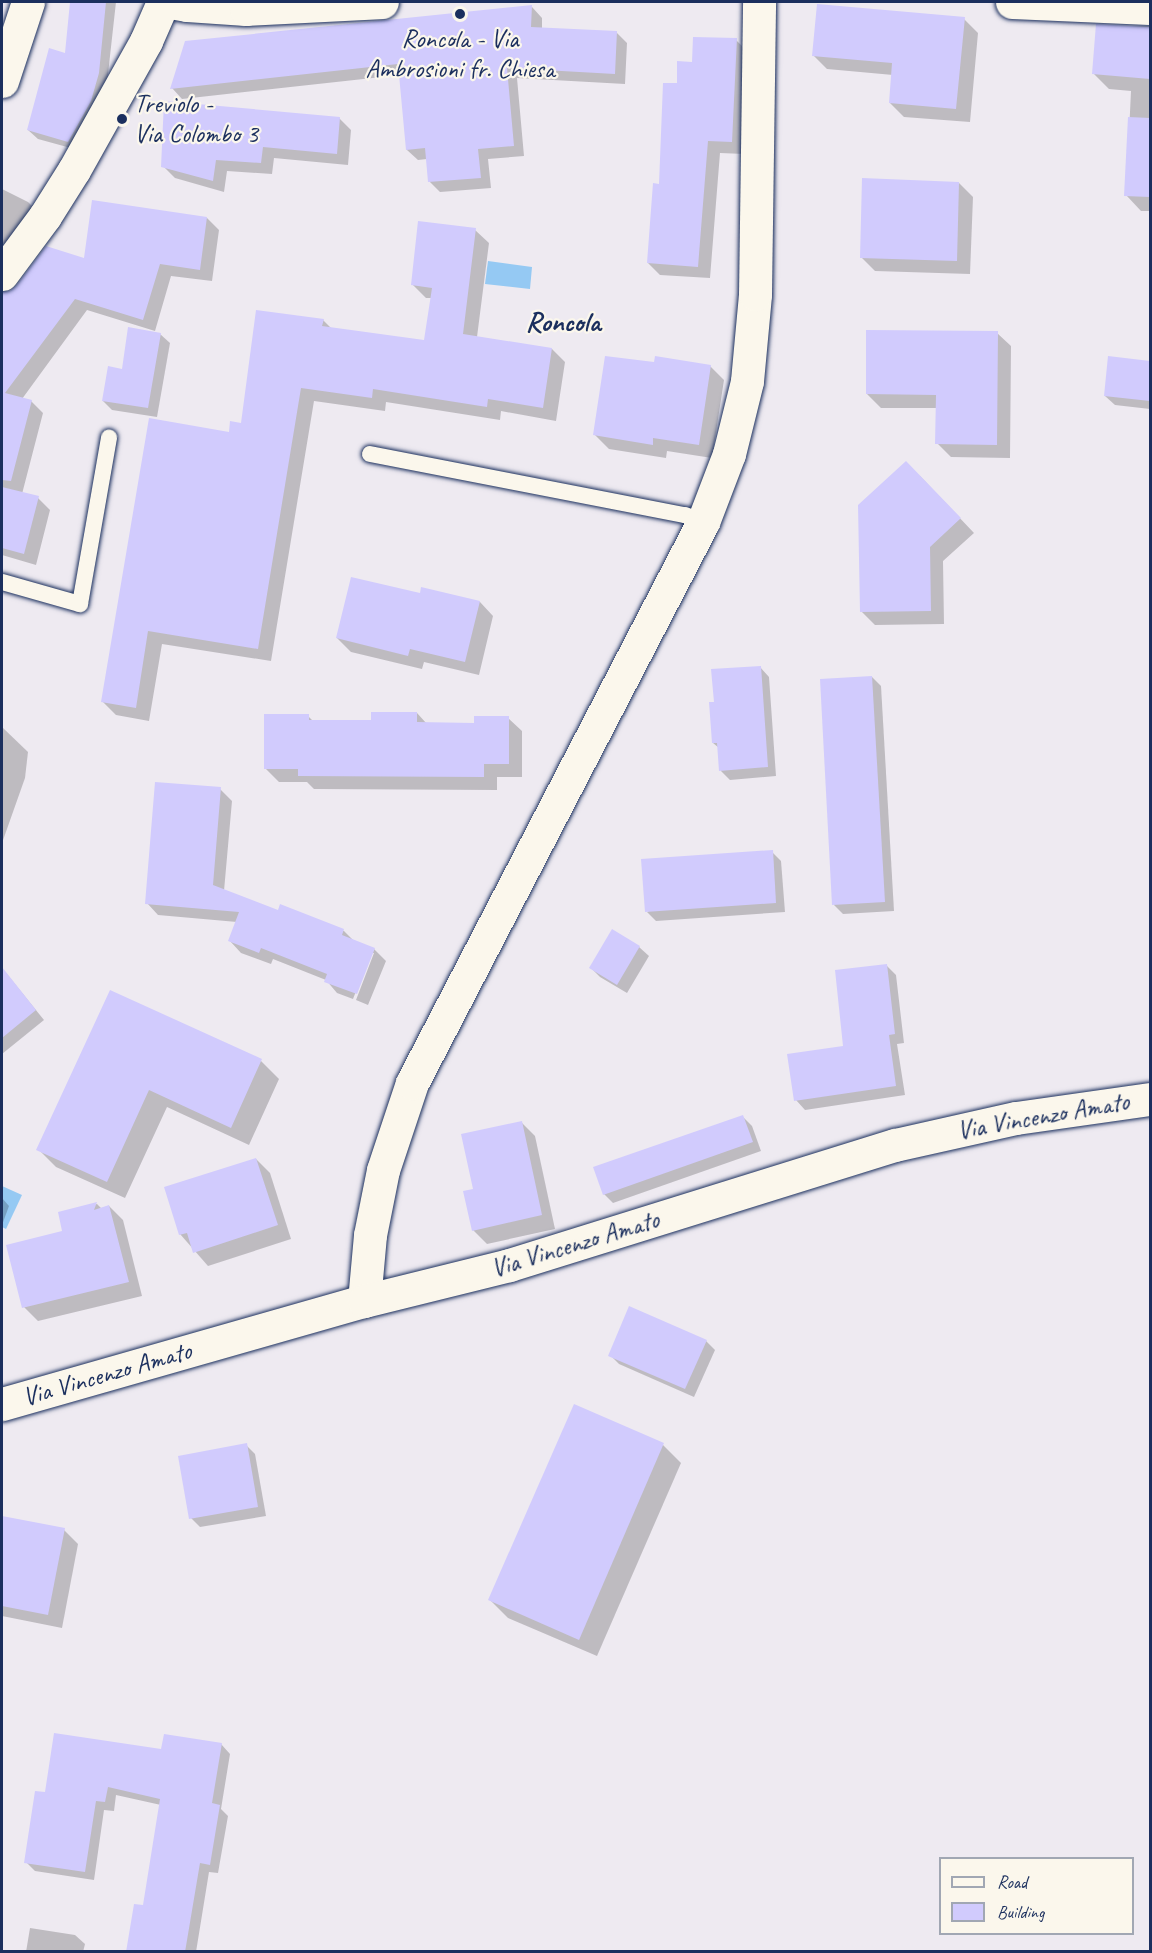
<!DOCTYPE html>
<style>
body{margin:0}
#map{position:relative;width:1152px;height:1953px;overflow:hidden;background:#eeeaf1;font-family:Caveat,sans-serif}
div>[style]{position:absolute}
.water>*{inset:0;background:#95c9f3}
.shadow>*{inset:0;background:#0003}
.building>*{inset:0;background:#d1cbfd}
.roads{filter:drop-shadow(0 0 2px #1b2f5e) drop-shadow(0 0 2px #1b2f5e)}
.lane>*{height:16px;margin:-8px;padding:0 8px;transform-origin:8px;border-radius:8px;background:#fbf7ec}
.street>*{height:33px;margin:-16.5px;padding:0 16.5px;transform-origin:16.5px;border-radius:16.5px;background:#fbf7ec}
.secondary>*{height:33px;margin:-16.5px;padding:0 16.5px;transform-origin:16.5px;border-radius:16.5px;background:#fbf7ec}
.dots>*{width:16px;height:16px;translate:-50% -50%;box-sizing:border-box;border:3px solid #fbf7ec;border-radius:50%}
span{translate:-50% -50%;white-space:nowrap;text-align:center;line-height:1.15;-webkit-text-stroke:4.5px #fbf7ec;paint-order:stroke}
.poi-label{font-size:26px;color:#1b2f5e}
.left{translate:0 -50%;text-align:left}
.street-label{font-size:26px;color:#1b2f5e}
.quarter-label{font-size:28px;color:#1b2f5e;font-weight:700}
.frame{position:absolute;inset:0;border:3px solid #1b2f5e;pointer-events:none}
.legend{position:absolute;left:939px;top:1857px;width:195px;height:78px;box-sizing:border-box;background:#fbf7ec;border:2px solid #a1a7b3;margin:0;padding:8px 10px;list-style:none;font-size:18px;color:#1b2f5e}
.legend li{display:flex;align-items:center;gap:12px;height:30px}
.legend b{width:30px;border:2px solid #a1a7b3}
</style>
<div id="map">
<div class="water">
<div style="clip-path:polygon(488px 261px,532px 267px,530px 289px,485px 284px)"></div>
<div style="clip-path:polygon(2px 1186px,22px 1195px,6px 1229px,2px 1227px)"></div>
</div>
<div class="shadow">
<div style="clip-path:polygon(71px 2px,116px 2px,107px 83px,78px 150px,38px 139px,28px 130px,67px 55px)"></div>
<div style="clip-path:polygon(532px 7px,542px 18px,542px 29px,616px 32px,627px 43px,625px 84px,517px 78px,524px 156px,488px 159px,491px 188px,440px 192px,429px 181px,427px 159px,418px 160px,407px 150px,400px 75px,182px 99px,172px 88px)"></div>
<div style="clip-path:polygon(964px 19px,978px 33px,970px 122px,904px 117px,890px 103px,893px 75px,827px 69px,813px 55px)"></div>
<div style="clip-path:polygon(1097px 26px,1150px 26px,1150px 211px,1141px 211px,1126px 195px,1131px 91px,1109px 89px,1094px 74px)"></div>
<div style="clip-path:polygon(736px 40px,748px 52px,744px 154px,720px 153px,710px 278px,660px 275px,648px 263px,678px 85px)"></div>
<div style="clip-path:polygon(339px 118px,351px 130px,348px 165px,274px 158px,272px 174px,227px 171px,224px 192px,175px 178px,163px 166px)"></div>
<div style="clip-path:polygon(959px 183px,973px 197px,970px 274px,875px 271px,861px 257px)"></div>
<div style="clip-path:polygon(2px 189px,28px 202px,40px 214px,2px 274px)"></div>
<div style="clip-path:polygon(207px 218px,219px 230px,212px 281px,171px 276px,155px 331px,87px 310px,22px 399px,31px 401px,43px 413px,22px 494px,38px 498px,50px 510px,36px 565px,2px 555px,2px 294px,9px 293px,85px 260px)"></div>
<div style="clip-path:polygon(475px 230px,489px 243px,477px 337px,552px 349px,565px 362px,556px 421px,501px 411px,500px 420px,386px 402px,385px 411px,314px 401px,271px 661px,162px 644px,149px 721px,116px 715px,103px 702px,230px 433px,242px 425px,323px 320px,332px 329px,425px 342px,432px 298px,426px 298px,412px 284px)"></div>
<div style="clip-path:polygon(997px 333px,1011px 346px,1010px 458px,951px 457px,937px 443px,937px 408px,881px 408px,867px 394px)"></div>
<div style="clip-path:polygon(160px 334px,170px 343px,157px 417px,112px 410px,103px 401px)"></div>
<div style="clip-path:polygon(1110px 358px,1150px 362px,1150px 409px,1115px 405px,1105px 396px)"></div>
<div style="clip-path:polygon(655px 364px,710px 366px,724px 380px,712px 458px,667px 451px,666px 458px,609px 449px,595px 435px)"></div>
<div style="clip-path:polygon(920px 476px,974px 533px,943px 561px,944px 624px,875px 625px,861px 611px)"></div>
<div style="clip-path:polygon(421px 595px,480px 602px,493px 616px,479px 675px,424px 662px,422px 669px,351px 652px,337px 638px)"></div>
<div style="clip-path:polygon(760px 667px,769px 677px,776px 776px,730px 780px,721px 771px,719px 748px,713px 743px,715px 703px)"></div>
<div style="clip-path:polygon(872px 677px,881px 686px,894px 911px,843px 914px,834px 905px)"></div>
<div style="clip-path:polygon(417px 713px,427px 724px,475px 724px,508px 718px,522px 731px,522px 777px,497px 777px,497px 790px,314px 789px,307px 782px,279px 782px,265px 768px,308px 716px,314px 722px,372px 722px)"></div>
<div style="clip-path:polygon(2px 727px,28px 752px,25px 778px,2px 843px)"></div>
<div style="clip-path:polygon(220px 789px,232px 801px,224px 891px,278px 912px,281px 906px,344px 931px,354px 941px,374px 949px,386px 961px,368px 1005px,356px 1000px,374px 953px,371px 953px,353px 999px,337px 993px,326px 980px,273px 959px,271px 964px,241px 953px,230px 941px,237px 922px,158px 915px,147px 903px)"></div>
<div style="clip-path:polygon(772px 852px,781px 861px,785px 912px,656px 921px,647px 912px)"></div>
<div style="clip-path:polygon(612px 931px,639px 947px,649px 956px,627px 993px,600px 977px,591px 968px)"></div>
<div style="clip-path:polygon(887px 966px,896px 975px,904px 1043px,897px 1044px,905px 1095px,805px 1110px,796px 1100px,845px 1047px)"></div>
<div style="clip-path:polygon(2px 968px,44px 1020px,2px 1054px)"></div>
<div style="clip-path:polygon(111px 992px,261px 1061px,279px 1079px,249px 1145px,167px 1107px,125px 1198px,56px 1167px,38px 1149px)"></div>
<div style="clip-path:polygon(743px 1117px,752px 1126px,761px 1151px,613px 1203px,604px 1194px)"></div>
<div style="clip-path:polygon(521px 1122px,535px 1136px,555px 1229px,487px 1244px,473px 1230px,475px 1190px)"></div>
<div style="clip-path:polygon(256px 1159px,270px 1173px,291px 1239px,208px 1266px,180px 1234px)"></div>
<div style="clip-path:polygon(2px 1198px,9px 1206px,2px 1225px)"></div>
<div style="clip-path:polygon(97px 1204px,102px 1209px,109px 1206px,123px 1220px,142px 1296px,38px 1321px,24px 1307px,64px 1232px,59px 1213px)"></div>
<div style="clip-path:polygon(706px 1341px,715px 1350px,694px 1397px,619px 1364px,610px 1355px)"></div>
<div style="clip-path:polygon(575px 1406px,663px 1445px,681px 1463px,597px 1656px,508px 1618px,490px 1600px)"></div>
<div style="clip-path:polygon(246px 1445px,255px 1454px,266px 1516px,200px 1527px,191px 1518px)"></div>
<div style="clip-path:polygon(2px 1518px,64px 1530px,78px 1544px,62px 1628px,2px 1616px)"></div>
<div style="clip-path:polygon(221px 1744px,230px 1754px,221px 1809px,228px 1816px,218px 1873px,209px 1872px,196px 1952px,127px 1952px,144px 1907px,161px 1805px,116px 1795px,114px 1811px,104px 1810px,94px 1880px,35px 1871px,26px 1862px,46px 1794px,162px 1751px)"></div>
<div style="clip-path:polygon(30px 1928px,75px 1935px,85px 1944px,83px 1952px,26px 1952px)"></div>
</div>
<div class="building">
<div style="clip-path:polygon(70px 2px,106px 2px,99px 73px,91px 101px,68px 142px,27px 130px,49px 48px,65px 53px)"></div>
<div style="clip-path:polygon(817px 4px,965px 17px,956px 109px,889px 103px,892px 63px,812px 56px)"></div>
<div style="clip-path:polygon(532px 5px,531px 27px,617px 31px,615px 74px,507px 68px,514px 146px,478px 149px,481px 178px,428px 182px,425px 148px,406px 150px,398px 64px,170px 89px,185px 41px)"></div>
<div style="clip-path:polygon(1096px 24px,1150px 27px,1150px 79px,1092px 74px)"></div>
<div style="clip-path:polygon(693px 37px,737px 38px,732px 142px,708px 141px,698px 267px,647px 263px,653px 183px,659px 184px,663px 83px,677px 83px,677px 61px,692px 62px)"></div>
<div style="clip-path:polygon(164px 101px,340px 117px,337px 154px,263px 147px,261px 163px,216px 160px,213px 181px,161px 167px)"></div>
<div style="clip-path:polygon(1128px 117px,1150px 118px,1150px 197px,1124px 196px)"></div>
<div style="clip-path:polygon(862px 178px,959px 182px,957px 261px,860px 258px)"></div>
<div style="clip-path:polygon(92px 200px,207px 217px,200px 270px,160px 264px,143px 320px,75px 299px,5px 393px,32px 400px,11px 481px,2px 480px,2px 292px,10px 291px,17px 285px,46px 246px,84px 258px)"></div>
<div style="clip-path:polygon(418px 221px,476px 228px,463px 334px,552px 348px,543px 408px,488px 399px,487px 407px,373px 389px,372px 398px,301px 388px,258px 649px,148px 631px,136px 708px,101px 702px,149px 418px,229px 432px,230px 421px,241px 423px,256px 310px,324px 319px,322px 326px,424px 340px,432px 288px,411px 285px)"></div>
<div style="clip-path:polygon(128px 327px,161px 333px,148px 408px,102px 401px,108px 366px,122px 369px)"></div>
<div style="clip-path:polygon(866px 330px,998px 331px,997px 445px,935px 444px,936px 395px,866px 394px)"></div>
<div style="clip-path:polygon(605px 356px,654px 362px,655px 356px,711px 365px,699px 445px,653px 438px,653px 445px,593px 435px)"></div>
<div style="clip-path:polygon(1108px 356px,1150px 361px,1150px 401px,1104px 396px)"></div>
<div style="clip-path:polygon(906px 461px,961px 518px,930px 547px,931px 611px,860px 612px,858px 505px)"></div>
<div style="clip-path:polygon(2px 487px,39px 496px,24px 554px,2px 548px)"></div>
<div style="clip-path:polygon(351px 577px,420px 593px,421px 587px,480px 601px,465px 662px,410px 649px,408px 656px,336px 638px)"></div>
<div style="clip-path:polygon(761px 666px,768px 767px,719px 771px,717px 743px,712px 743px,709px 702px,714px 702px,711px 669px)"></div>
<div style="clip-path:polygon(872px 676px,885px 902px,832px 905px,820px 679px)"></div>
<div style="clip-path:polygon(371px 712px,417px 712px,417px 722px,474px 723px,474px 716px,509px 716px,509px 764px,484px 764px,484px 777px,298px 776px,298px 769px,264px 769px,264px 714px,309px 714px,309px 720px,371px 720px)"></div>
<div style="clip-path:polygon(155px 782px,221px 787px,213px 885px,278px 910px,280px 904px,344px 929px,342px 935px,375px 948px,357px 994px,324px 982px,327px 974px,261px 948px,259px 953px,228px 941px,239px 912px,145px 904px)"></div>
<div style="clip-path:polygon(773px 850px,776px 903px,645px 912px,641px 859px)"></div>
<div style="clip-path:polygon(612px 929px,640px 946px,617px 985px,589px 968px)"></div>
<div style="clip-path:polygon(887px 964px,895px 1034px,889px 1035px,896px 1086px,794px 1101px,787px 1054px,843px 1046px,835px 970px)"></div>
<div style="clip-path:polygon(2px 967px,36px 1010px,2px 1038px)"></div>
<div style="clip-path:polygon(110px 990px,262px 1059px,231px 1128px,149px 1090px,107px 1182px,36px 1150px)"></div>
<div style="clip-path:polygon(743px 1115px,753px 1142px,603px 1195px,593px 1167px)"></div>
<div style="clip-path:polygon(522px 1121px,542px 1215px,472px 1231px,463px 1191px,473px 1189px,461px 1134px)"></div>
<div style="clip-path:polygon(256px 1158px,278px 1225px,193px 1253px,187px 1233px,179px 1235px,164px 1187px)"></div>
<div style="clip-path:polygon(97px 1202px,94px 1210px,109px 1205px,129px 1282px,22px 1308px,6px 1245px,62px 1231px,58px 1212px)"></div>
<div style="clip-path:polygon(629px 1306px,707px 1340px,685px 1389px,608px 1356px)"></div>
<div style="clip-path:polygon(574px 1404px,664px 1443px,579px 1640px,488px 1600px)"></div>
<div style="clip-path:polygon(247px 1443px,258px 1507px,189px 1519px,178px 1456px)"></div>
<div style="clip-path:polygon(2px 1516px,65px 1528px,48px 1615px,2px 1606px)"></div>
<div style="clip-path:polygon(54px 1733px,161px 1749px,164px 1734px,222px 1743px,212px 1803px,220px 1805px,210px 1865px,200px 1863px,185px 1952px,126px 1952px,134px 1904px,143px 1905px,160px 1799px,108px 1787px,105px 1802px,96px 1801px,85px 1872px,24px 1863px,35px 1791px,45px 1792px)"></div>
</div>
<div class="roads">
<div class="lane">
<div style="left:370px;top:454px;width:321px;rotate:11deg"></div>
<div style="left:685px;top:515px;width:19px;rotate:21deg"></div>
<div style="left:2px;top:582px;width:81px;rotate:15.8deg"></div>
<div style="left:80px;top:604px;width:169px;rotate:-80.1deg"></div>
</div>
<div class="street">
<div style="left:2px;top:81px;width:83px;rotate:-71.8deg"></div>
<div style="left:2px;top:274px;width:72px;rotate:-53.4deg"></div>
<div style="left:45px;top:216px;width:54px;rotate:-57.8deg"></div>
<div style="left:74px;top:170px;width:148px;rotate:-60.8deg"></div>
<div style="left:146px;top:41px;width:43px;rotate:-66.4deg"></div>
<div style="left:364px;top:1301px;width:66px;rotate:-84.8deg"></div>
<div style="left:370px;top:1235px;width:66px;rotate:-78.7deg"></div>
<div style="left:383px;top:1170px;width:92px;rotate:-71.6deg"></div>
<div style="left:412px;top:1083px;width:632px;rotate:-62.58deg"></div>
<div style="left:703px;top:522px;width:73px;rotate:-69.1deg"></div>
<div style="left:729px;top:454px;width:75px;rotate:-76.1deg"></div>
<div style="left:747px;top:381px;width:87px;rotate:-84.7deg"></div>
<div style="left:755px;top:294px;width:292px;rotate:-89.2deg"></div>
</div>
<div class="secondary">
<div style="left:170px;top:2px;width:17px;rotate:10deg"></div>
<div style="left:187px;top:5px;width:59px;rotate:3.9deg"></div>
<div style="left:246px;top:9px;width:136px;rotate:-2.9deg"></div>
<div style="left:1012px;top:2px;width:138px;rotate:2.5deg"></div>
<div style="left:2px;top:1404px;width:376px;rotate:-15.9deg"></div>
<div style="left:364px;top:1301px;width:149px;rotate:-13.9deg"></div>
<div style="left:509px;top:1265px;width:404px;rotate:-17.3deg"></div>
<div style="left:895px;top:1145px;width:124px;rotate:-12.6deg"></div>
<div style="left:1016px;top:1118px;width:135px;rotate:-8.1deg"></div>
</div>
</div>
<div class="dots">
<div style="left:460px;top:14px;background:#1b2f5e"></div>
<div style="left:122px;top:119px;background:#1b2f5e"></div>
</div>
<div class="poi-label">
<span style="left:460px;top:54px">Roncola - Via<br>Ambrosioni fr. Chiesa</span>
<span class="left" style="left:134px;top:119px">Treviolo -<br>Via Colombo 3</span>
</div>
<div class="street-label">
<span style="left:1043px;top:1116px;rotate:-10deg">Via Vincenzo Amato</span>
<span style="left:575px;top:1244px;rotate:-17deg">Via Vincenzo Amato</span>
<span style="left:107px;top:1374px;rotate:-16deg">Via Vincenzo Amato</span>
</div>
<div class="quarter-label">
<span style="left:563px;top:322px">Roncola</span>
</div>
<div class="frame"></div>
<ul class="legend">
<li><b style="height:8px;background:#fbf7ec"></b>Road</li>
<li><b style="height:16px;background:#d1cbfd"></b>Building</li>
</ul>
</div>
